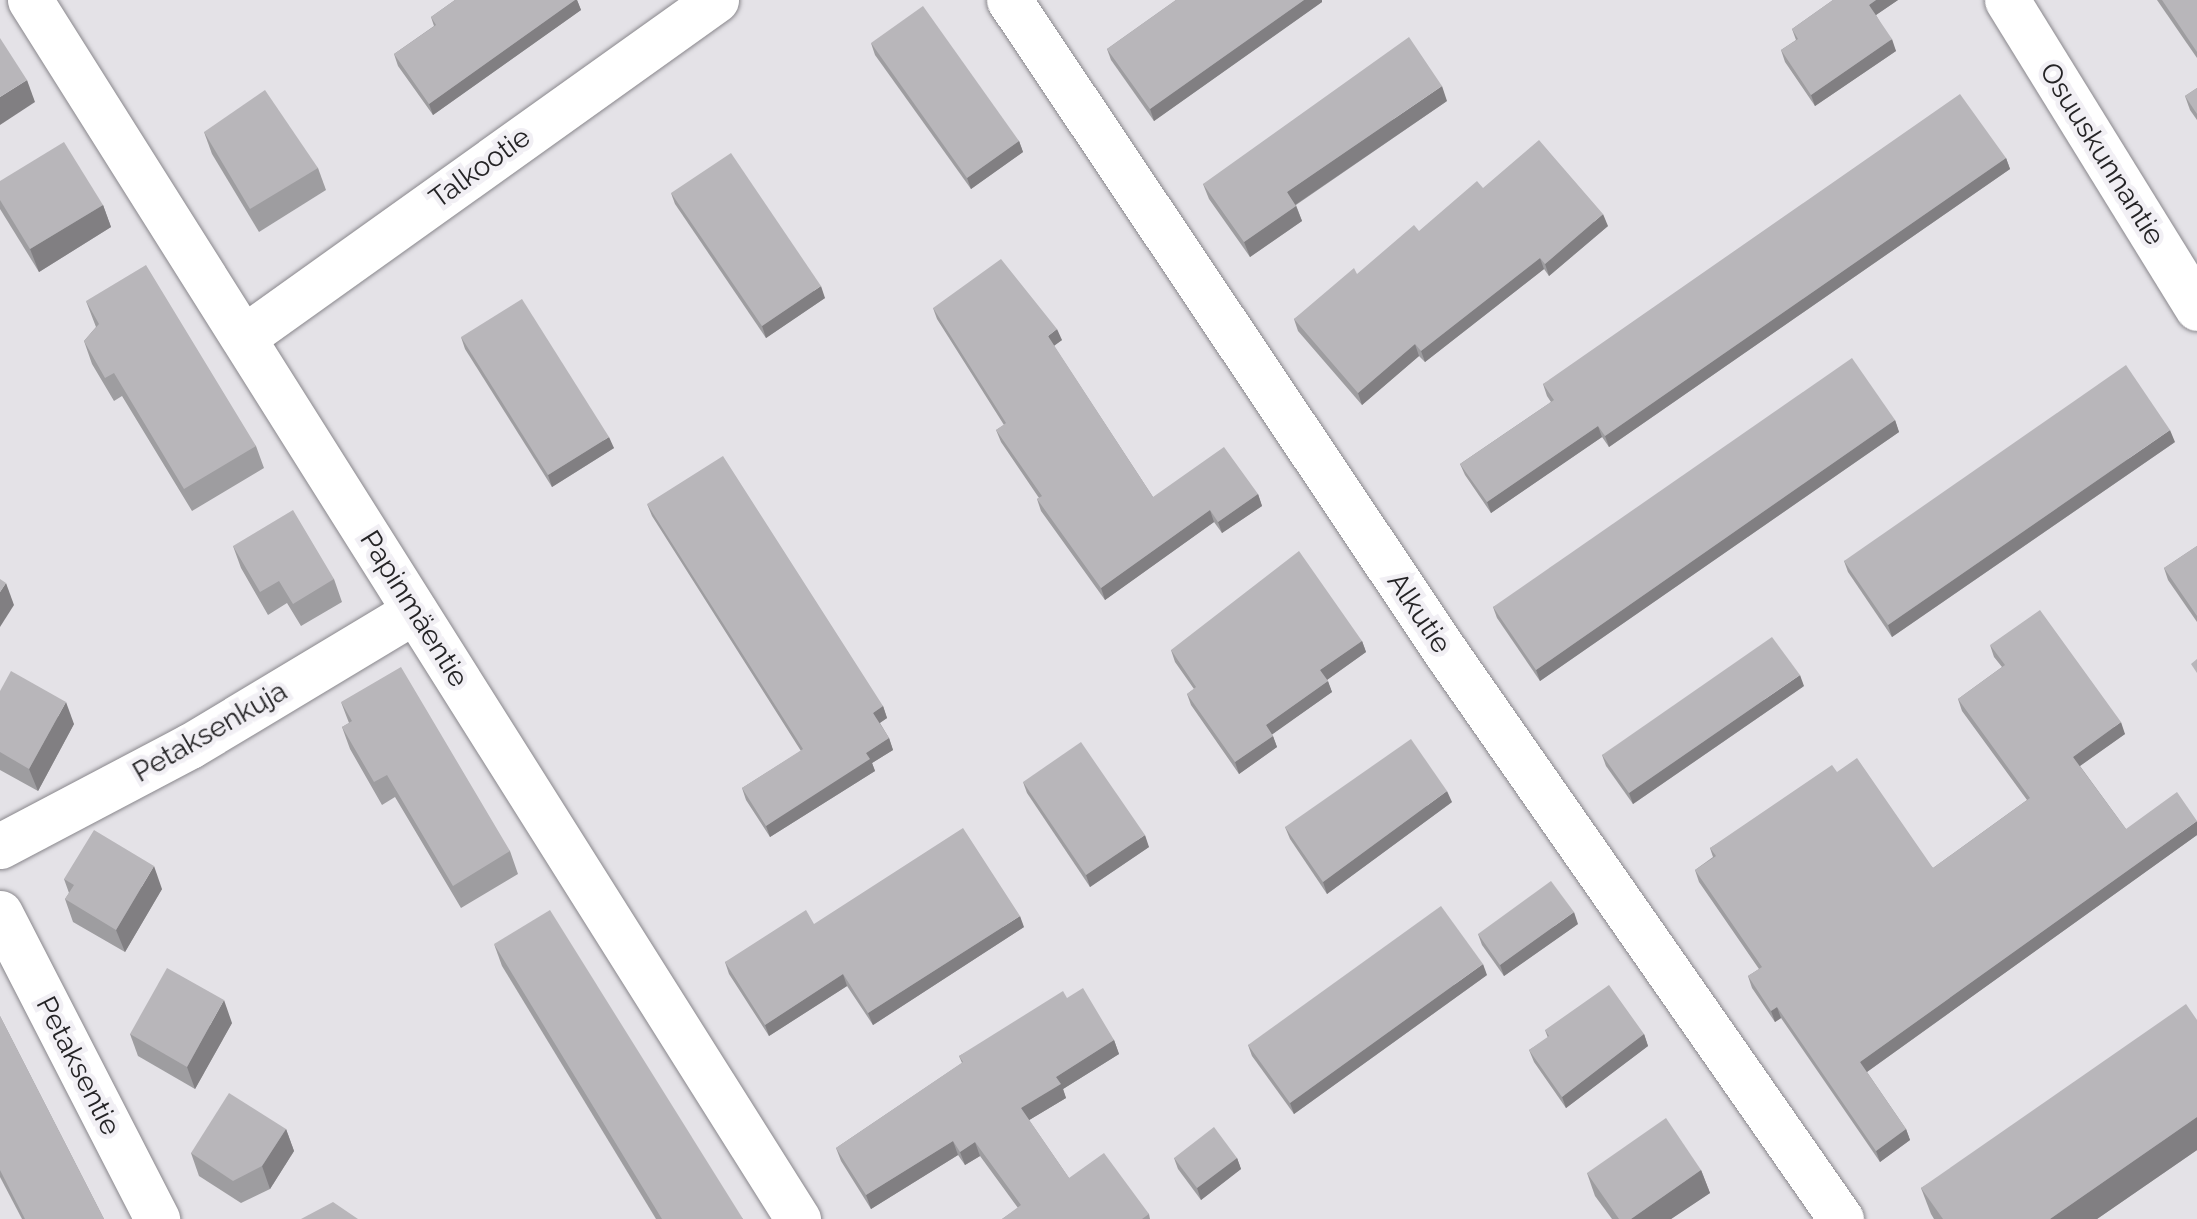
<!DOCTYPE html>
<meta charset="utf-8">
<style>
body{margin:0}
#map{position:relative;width:2197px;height:1219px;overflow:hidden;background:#e4e2e7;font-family:Raleway,sans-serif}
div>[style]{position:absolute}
.roads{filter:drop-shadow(0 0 2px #89878c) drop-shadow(0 0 2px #89878c)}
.street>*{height:45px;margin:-22.5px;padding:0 22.5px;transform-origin:22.5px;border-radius:22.5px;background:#fff}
.wall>*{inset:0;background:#9e9da0}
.shaded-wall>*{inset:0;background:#817f82}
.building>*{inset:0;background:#b8b6ba}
span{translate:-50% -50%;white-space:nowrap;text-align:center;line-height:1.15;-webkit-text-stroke:9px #f1eff4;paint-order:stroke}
.street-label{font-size:28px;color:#252426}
</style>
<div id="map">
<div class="roads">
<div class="street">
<div style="left:30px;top:0;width:1441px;rotate:57.79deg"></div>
<div style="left:1009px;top:0;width:787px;rotate:56.19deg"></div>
<div style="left:1447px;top:654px;width:689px;rotate:55.11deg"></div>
<div style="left:2007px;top:0;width:362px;rotate:58.3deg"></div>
<div style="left:244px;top:337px;width:580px;rotate:-35.53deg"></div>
<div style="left:0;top:846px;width:215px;rotate:-27.8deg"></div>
<div style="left:190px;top:746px;width:262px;rotate:-31deg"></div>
<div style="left:0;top:913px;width:344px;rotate:62.8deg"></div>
</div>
</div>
<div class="wall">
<div style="clip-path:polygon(455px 0,577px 0,581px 10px,433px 115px,398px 66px,394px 54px,434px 26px,431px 17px)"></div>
<div style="clip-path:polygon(1176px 0,1322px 0,1322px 2px,1154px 121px,1111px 60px,1107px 49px)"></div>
<div style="clip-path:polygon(1833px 0,1898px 0,1876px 15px,1896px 51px,1815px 106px,1785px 62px,1781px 50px,1796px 40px,1792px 29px)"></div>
<div style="clip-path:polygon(2157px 0,2197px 0,2197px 58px)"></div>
<div style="clip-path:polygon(871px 43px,1019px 141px,1023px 152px,971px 189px,875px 55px)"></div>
<div style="clip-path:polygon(2197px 88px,2197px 120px,2190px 110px,2185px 96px)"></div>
<div style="clip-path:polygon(1447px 101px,1296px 205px,1302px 221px,1250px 257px,1209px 199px,1203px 184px)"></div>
<div style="clip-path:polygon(204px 132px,318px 168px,326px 190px,259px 232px,212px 154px)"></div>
<div style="clip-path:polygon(2006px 158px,2010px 169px,1609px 447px,1602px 437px,1491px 513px,1465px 475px,1460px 464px,1551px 402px,1547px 396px,1543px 384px)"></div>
<div style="clip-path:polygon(0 181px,103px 205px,111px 227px,39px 272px,0 209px)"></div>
<div style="clip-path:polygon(1483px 188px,1608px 226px,1549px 276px,1544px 269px,1425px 362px,1419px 356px,1362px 405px,1298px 331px,1294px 319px)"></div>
<div style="clip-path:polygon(671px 193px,825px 298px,766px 338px,675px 204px)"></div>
<div style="clip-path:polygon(86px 301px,256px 446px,264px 468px,192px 511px,122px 396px,114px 401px,92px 364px,84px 341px,96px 327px)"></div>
<div style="clip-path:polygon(933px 308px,1062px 340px,1054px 346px,1153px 497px,1258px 494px,1262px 506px,1222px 533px,1214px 522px,1105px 600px,1041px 511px,1037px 499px,1039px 498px,1001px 442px,996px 430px,1004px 425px,937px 319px)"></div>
<div style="clip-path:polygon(461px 337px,614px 448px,552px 487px,465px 349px)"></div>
<div style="clip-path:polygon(1895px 420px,1899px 432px,1540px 681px,1497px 618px,1493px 607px)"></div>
<div style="clip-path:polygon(2175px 442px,1892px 637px,1848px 572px,1844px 561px)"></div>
<div style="clip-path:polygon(647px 504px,883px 706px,887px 718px,880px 723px,889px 738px,893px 750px,872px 763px,875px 771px,770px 837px,746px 800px,742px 788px,801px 751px,652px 516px)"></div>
<div style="clip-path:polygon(233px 546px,334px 579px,342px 602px,301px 626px,287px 603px,268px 615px,241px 568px)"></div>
<div style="clip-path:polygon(2197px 546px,2197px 622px,2168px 580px,2164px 568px)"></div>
<div style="clip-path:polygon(1362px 641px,1366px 652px,1327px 680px,1332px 692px,1272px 734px,1277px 747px,1239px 774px,1191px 705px,1187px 694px,1194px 689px,1175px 662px,1171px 650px)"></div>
<div style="clip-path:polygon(1990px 645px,2125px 734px,2080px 766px,2126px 829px,2197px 835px,1867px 1072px,1906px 1129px,1910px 1140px,1880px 1162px,1781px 1018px,1775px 1022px,1752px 988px,1748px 976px,1759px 969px,1699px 882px,1695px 870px,1713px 857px,1710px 848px,1837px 772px,1933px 868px,2027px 800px,1962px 711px,1958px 699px,2002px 667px,1994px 657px)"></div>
<div style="clip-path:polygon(1804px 686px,1633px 804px,1606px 766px,1602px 755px)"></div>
<div style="clip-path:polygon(0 691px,74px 724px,38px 791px,0 770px)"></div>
<div style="clip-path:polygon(341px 702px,510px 851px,518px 874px,461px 908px,395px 797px,382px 805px,350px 749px,342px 727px,349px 723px)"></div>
<div style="clip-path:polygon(1023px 782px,1149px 847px,1090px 887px,1027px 793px)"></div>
<div style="clip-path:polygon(1452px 802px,1327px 894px,1290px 839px,1285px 827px)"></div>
<div style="clip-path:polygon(64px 879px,162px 889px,125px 952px,73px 922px,65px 899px,69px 893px)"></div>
<div style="clip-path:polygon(814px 924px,1024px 927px,873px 1025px,847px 986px,769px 1036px,729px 974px,725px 962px)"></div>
<div style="clip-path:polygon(1578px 924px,1504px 976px,1482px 945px,1478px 934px)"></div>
<div style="clip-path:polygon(494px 944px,743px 1219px,656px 1219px,502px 966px)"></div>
<div style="clip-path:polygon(1487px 975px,1294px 1114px,1252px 1056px,1248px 1045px)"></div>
<div style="clip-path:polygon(1067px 998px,1114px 1040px,1119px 1054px,1063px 1089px,1066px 1098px,1029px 1120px,1069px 1178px,1149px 1214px,1150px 1219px,1002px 1219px,1018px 1208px,980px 1156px,965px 1165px,958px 1155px,871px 1209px,841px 1161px,836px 1148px,962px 1063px,959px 1056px)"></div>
<div style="clip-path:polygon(0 1016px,104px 1219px,22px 1219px,0 1177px)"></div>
<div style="clip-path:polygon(2197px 1020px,2197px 1150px,2097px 1219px,1934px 1219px,1931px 1214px,1921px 1188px)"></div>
<div style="clip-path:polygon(232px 1023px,195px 1089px,138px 1056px,130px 1034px)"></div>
<div style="clip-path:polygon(1545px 1030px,1644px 1034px,1648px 1046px,1566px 1108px,1534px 1062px,1529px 1050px,1548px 1038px)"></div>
<div style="clip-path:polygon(286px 1129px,294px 1151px,270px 1189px,241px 1203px,199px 1176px,191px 1153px)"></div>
<div style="clip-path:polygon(1174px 1158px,1237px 1158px,1241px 1169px,1201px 1200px,1178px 1169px)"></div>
<div style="clip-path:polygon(1701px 1170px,1710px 1193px,1671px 1219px,1612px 1219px,1595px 1196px,1587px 1173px)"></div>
</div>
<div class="shaded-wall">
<div style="clip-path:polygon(575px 0,577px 0,581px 10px,433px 115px,429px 104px)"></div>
<div style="clip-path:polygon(1304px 0,1322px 0,1322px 2px,1154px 121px,1150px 109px)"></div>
<div style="clip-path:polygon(1876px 0,1898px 0,1873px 17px,1869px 5px)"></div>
<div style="clip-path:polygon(1892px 39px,1896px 51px,1815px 106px,1811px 95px)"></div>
<div style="clip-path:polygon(27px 80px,35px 102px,0 125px,0 97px)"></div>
<div style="clip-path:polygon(1442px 86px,1447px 101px,1292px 207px,1287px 192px)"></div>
<div style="clip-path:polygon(1019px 141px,1023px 152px,971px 189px,967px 178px)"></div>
<div style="clip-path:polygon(2006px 158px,2010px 169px,1609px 447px,1605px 436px)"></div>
<div style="clip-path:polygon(103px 205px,111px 227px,39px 272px,30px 249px)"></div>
<div style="clip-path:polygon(1296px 206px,1302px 221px,1250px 257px,1244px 242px)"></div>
<div style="clip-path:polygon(1603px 214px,1608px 226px,1549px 276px,1545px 264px)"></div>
<div style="clip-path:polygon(1540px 258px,1544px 269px,1425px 362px,1421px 351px)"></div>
<div style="clip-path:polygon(821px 286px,825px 298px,766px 338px,762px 326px)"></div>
<div style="clip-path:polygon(1057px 329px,1062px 340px,1052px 347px,1048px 336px)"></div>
<div style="clip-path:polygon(1415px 344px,1419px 356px,1362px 405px,1358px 393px)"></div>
<div style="clip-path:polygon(1895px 420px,1899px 432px,1540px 681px,1536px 670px)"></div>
<div style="clip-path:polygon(1598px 426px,1602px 437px,1491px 513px,1487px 502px)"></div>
<div style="clip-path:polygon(2170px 430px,2175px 442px,1892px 637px,1888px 625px)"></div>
<div style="clip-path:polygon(609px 437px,614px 448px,552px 487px,548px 475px)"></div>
<div style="clip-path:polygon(1258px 494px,1262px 506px,1222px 533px,1218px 522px)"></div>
<div style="clip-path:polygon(1210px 510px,1214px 522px,1105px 600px,1101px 588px)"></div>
<div style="clip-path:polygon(6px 583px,14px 605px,0 627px,0 592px)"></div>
<div style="clip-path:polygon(1362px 641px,1366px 652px,1324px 682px,1320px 670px)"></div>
<div style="clip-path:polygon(1800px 675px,1804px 686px,1633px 804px,1629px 793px)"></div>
<div style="clip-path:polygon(1328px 681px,1332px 692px,1270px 736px,1266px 725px)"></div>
<div style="clip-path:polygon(66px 702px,74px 724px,38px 791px,29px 769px)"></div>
<div style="clip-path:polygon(883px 706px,887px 718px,878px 724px,873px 713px)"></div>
<div style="clip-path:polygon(2121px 722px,2125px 734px,2077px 768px,2073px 757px)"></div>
<div style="clip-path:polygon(1273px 736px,1277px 747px,1239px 774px,1235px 762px)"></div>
<div style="clip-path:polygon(889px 738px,893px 750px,872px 763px,875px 771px,770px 837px,766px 826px,866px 753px)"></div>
<div style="clip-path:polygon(1447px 791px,1452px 802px,1327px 894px,1323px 882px)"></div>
<div style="clip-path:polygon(2197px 821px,2197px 835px,1864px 1074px,1860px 1062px)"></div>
<div style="clip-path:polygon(1145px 835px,1149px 847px,1090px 887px,1086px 875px)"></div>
<div style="clip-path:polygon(154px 866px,162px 889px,125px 952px,116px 930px)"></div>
<div style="clip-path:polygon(1574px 912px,1578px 924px,1504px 976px,1500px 965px)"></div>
<div style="clip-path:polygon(1020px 916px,1024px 927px,873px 1025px,868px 1013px)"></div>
<div style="clip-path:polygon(1483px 964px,1487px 975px,1294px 1114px,1290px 1103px)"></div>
<div style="clip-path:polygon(843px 974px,847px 986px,769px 1036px,765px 1025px)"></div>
<div style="clip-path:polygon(224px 1000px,232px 1023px,195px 1089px,187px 1067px)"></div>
<div style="clip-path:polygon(1777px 1007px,1781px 1018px,1775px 1022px,1771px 1011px)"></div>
<div style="clip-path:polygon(1644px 1034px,1648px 1046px,1566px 1108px,1562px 1097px)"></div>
<div style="clip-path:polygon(1114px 1040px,1119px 1054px,1063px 1089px,1066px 1098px,1026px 1122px,1021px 1108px,1056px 1077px)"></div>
<div style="clip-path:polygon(2197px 1117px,2197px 1150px,2097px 1219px,2050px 1219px)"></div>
<div style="clip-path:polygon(286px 1129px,294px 1151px,270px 1189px,262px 1166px)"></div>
<div style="clip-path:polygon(1906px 1129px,1910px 1140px,1880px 1162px,1876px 1151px)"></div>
<div style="clip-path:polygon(953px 1141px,958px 1155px,871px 1209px,866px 1195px)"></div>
<div style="clip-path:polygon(975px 1142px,980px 1156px,965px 1165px,960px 1152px)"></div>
<div style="clip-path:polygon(1237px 1158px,1241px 1169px,1201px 1200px,1197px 1188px)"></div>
<div style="clip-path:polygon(1701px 1170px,1710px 1193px,1671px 1219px,1631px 1219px)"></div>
</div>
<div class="building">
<div style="clip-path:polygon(455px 0,575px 0,429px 104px,394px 54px,436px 25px,431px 17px)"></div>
<div style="clip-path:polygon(1176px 0,1304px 0,1150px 109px,1107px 49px)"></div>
<div style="clip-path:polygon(1833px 0,1876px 0,1869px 5px,1892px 39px,1811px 95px,1781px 50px,1798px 39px,1792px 29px)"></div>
<div style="clip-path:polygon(2162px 0,2197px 0,2197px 52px)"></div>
<div style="clip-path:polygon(923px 6px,1019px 141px,967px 178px,871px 43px)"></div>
<div style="clip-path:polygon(1409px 37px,1442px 86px,1287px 192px,1296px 206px,1244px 242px,1203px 184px)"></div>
<div style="clip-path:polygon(0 38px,27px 80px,0 97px)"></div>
<div style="clip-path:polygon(2197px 88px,2197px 114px,2185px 96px)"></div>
<div style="clip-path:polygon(265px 90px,318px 168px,250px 209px,204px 132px)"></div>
<div style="clip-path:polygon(1960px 94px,2006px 158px,1605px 436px,1598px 426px,1487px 502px,1460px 464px,1554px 400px,1543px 384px)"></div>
<div style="clip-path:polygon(1539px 140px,1603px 214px,1545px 264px,1540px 258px,1421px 351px,1415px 344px,1358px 393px,1294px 319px,1354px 268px,1357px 274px,1414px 225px,1419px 231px,1477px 181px,1483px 188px)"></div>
<div style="clip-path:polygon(64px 142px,103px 205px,30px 249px,0 200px,0 181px)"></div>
<div style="clip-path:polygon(731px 153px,821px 286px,762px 326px,671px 193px)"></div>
<div style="clip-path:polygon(1001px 259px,1057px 329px,1048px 336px,1153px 497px,1224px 447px,1258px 494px,1218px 522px,1210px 510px,1101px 588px,1037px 499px,1042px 496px,996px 430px,1006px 423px,933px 308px)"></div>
<div style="clip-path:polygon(146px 265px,256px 446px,184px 489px,114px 373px,105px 378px,84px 341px,99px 324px,86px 301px)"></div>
<div style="clip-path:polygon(522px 299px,609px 437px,548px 475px,461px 337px)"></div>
<div style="clip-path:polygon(1852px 358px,1895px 420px,1536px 670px,1493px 607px)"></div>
<div style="clip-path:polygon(2126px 365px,2170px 430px,1888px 625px,1844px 561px)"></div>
<div style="clip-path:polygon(723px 456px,883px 706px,873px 713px,889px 738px,866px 753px,870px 759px,766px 826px,742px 788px,803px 749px,647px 504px)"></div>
<div style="clip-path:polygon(293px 510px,334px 579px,293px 604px,279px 581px,260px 592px,233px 546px)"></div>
<div style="clip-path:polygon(2197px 546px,2197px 616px,2164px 568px)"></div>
<div style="clip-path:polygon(1299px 551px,1362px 641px,1320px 670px,1328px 681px,1266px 725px,1273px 736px,1235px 762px,1187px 694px,1196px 687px,1171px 650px)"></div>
<div style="clip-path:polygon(0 579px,6px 583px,0 592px)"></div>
<div style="clip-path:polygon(2040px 610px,2121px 722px,2073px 757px,2126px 829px,2177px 792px,2197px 821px,1860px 1062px,1906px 1129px,1876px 1151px,1777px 1007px,1771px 1011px,1748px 976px,1762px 967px,1695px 870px,1716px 856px,1710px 848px,1832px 765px,1837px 772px,1857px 758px,1933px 868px,2030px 798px,1958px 699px,2005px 665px,1990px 645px)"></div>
<div style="clip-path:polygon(1772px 637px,1800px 675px,1629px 793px,1602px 755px)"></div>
<div style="clip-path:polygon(2197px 659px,2197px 673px,2191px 664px)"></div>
<div style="clip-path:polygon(401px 667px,510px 851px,453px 886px,387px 775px,374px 782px,342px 727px,352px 721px,341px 702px)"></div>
<div style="clip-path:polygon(11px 671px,66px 702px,29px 769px,0 752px,0 691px)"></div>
<div style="clip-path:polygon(1411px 739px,1447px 791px,1323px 882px,1285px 827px)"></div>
<div style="clip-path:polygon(1081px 742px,1145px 835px,1086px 875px,1023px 782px)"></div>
<div style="clip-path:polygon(963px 828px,1020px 916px,868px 1013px,843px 974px,765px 1025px,725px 962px,806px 910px,814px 924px)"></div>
<div style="clip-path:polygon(94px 830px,154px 866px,116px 930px,65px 899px,74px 885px,64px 879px)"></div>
<div style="clip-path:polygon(1551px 881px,1574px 912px,1500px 965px,1478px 934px)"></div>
<div style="clip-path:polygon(1441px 906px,1483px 964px,1290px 1103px,1248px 1045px)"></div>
<div style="clip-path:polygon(550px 910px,743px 1219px,662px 1219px,494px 944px)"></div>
<div style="clip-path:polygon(167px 968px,224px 1000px,187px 1067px,130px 1034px)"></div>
<div style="clip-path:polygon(1609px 985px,1644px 1034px,1562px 1097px,1529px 1050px,1549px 1036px,1545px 1030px)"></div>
<div style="clip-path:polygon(1083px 988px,1114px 1040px,1056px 1077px,1061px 1084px,1021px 1108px,1069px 1178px,1104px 1153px,1149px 1214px,1142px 1219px,1002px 1219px,1021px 1205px,975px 1142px,960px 1152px,953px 1141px,866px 1195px,836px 1148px,963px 1062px,959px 1056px,1063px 991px,1067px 998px)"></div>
<div style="clip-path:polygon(2186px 1004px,2197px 1020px,2197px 1117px,2050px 1219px,1943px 1219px,1921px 1188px)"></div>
<div style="clip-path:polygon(0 1016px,104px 1219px,25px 1219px,0 1170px)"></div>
<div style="clip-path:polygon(229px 1093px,286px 1129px,262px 1166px,233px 1181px,191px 1153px)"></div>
<div style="clip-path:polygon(1666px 1118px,1701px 1170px,1631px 1219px,1619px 1219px,1587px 1173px)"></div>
<div style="clip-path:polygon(1214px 1127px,1237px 1158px,1197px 1188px,1174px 1158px)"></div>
<div style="clip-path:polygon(333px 1202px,358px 1219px,301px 1219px)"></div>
</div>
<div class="street-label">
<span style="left:2102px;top:154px;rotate:58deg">Osuuskunnantie</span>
<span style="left:480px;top:168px;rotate:-36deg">Talkootie</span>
<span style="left:414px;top:609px;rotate:58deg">Papinmäentie</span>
<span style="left:1419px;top:613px;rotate:56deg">Alkutie</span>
<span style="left:210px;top:732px;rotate:-30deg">Petaksenkuja</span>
<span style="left:78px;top:1066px;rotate:63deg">Petaksentie</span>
</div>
</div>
